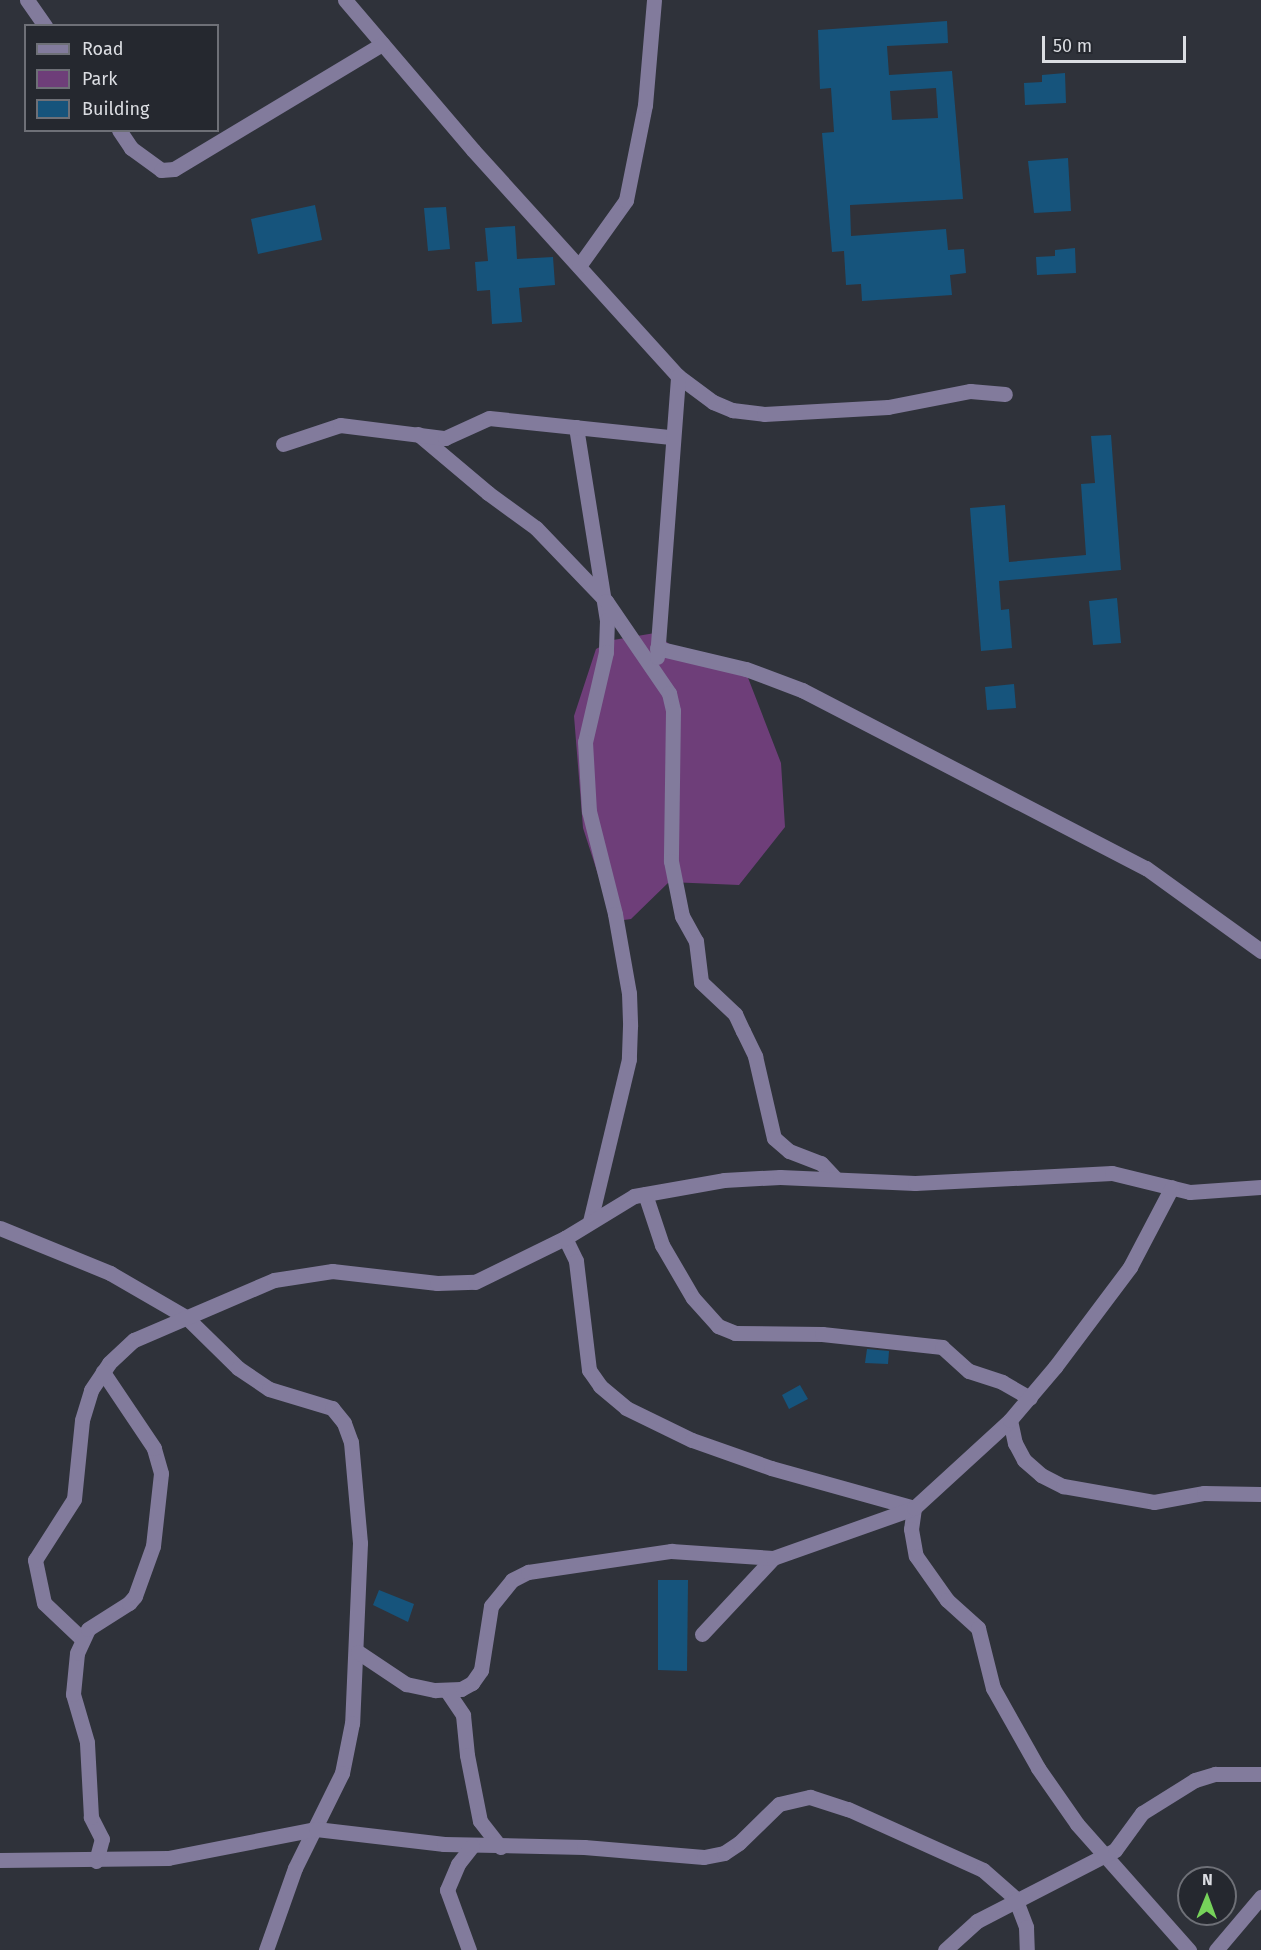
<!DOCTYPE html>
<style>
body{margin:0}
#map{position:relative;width:1261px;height:1950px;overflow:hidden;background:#2f323a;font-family:"Fira Sans",sans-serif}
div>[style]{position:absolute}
.green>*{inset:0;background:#6e3e79}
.building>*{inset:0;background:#16547c}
.minor>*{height:15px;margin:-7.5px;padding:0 7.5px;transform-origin:7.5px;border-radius:7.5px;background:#827b9c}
span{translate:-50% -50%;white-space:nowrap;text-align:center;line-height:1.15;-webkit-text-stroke:5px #25282f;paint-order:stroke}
.legend{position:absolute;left:24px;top:24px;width:195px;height:108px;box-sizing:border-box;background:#25282f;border:2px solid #6e7077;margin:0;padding:8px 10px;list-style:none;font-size:18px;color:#dbdde2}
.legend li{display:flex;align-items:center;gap:12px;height:30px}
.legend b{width:30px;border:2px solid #6e7077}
.north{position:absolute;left:1177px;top:1866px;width:60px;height:60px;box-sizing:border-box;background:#25282f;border:2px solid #6e7077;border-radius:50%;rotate:1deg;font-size:16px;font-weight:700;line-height:24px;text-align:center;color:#dbdde2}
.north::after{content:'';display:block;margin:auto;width:21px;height:27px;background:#76d25a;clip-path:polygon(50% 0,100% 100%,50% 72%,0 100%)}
.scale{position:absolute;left:1042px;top:36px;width:144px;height:27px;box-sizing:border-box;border:3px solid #dbdde2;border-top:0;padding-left:8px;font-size:18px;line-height:21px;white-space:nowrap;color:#dbdde2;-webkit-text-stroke:4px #25282f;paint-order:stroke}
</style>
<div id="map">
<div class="green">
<div style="clip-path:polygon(655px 633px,681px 653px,745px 670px,781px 763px,785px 827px,739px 885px,669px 882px,631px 919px,624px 920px,606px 899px,583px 828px,574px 716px,596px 649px,613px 640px)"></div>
</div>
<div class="building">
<div style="clip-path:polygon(evenodd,947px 21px,948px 43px,887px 46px,889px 75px,952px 71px,963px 199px,850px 205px,851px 236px,946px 229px,948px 250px,964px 249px,966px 273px,950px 275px,952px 295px,862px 301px,861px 284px,846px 285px,844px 251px,832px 252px,822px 133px,834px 132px,831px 88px,820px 89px,818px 30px,947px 21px,936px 88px,938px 118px,892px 120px,890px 91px,936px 88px)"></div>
<div style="clip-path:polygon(1065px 73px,1066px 103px,1025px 105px,1024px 83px,1042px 82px,1042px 75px)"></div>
<div style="clip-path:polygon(1068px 158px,1071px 211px,1034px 213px,1028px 161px)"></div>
<div style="clip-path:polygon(315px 205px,322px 240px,258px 254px,251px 219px)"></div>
<div style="clip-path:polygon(446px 207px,450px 249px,428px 251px,424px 208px)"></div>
<div style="clip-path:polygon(515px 226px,517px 259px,553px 257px,555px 285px,519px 288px,522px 322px,492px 324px,490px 290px,477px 291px,475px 262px,488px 261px,485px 228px)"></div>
<div style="clip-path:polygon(1075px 248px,1076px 273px,1037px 275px,1036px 257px,1055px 256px,1055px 250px)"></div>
<div style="clip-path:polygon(1111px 435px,1121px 570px,999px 581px,1001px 610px,1009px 609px,1012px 648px,981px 651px,970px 508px,1005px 505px,1009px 562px,1086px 555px,1081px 484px,1095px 483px,1091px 436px)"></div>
<div style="clip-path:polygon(1117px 598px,1121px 643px,1093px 645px,1089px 601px)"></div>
<div style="clip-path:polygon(1014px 684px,1016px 708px,987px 710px,985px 687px)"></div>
<div style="clip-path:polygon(867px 1349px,889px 1351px,888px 1364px,865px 1363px)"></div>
<div style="clip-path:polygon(800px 1385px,808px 1399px,789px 1409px,782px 1395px)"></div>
<div style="clip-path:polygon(658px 1580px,688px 1580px,687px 1671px,658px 1670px)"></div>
<div style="clip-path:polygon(379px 1590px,414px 1604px,408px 1622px,373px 1605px)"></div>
</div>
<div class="minor">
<div style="left:27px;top:0;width:32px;rotate:55deg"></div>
<div style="left:345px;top:0;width:197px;rotate:49.5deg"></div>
<div style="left:473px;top:150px;width:305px;rotate:47.8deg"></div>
<div style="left:678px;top:376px;width:44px;rotate:36.6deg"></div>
<div style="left:713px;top:402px;width:21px;rotate:23deg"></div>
<div style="left:732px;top:410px;width:32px;rotate:7deg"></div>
<div style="left:764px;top:414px;width:124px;rotate:-3.2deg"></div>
<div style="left:888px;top:407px;width:84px;rotate:-11deg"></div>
<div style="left:970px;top:391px;width:35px;rotate:5deg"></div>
<div style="left:119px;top:130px;width:22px;rotate:56deg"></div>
<div style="left:131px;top:148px;width:37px;rotate:36deg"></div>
<div style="left:161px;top:170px;width:13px;rotate:-4deg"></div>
<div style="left:174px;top:169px;width:243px;rotate:-31deg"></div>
<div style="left:579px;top:266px;width:81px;rotate:-54.5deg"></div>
<div style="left:626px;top:200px;width:97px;rotate:-78.7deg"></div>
<div style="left:645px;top:105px;width:105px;rotate:-85.1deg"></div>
<div style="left:576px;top:427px;width:195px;rotate:80.9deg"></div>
<div style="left:607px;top:620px;width:32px;rotate:92deg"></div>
<div style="left:606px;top:652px;width:92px;rotate:103.1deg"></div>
<div style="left:585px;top:742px;width:69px;rotate:86.7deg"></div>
<div style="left:589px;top:811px;width:106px;rotate:75.8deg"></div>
<div style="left:615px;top:914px;width:80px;rotate:80deg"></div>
<div style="left:629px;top:993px;width:33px;rotate:88deg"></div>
<div style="left:630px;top:1026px;width:33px;rotate:92deg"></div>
<div style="left:629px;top:1059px;width:167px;rotate:103.5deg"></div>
<div style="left:418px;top:434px;width:92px;rotate:40.1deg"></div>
<div style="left:488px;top:493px;width:59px;rotate:36.1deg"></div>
<div style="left:536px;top:528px;width:101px;rotate:46.2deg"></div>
<div style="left:606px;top:601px;width:112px;rotate:55.6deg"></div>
<div style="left:669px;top:693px;width:18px;rotate:77deg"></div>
<div style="left:673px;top:711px;width:150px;rotate:90.8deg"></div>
<div style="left:671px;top:861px;width:56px;rotate:78.7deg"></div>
<div style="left:682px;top:916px;width:29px;rotate:61deg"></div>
<div style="left:696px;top:941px;width:41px;rotate:83deg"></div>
<div style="left:701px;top:982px;width:47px;rotate:43.3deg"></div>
<div style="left:735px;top:1014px;width:19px;rotate:65deg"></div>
<div style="left:743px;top:1031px;width:28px;rotate:64deg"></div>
<div style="left:755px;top:1056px;width:84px;rotate:77deg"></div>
<div style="left:774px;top:1138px;width:20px;rotate:41deg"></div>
<div style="left:789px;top:1151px;width:34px;rotate:21deg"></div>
<div style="left:821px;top:1163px;width:21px;rotate:47deg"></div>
<div style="left:283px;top:444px;width:60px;rotate:-18.4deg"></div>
<div style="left:340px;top:425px;width:106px;rotate:7.1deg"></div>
<div style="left:445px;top:438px;width:48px;rotate:-24.4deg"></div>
<div style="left:489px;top:418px;width:183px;rotate:6deg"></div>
<div style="left:657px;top:648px;width:91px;rotate:13.3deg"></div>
<div style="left:746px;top:669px;width:60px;rotate:20.6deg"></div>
<div style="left:802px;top:690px;width:387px;rotate:27.4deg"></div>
<div style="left:1146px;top:868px;width:142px;rotate:35.8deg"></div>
<div style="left:657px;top:657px;width:282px;rotate:-85.7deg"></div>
<div style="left:645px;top:1194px;width:54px;rotate:71.6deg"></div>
<div style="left:662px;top:1245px;width:61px;rotate:59.7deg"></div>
<div style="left:693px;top:1298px;width:38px;rotate:48deg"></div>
<div style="left:718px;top:1326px;width:18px;rotate:22deg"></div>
<div style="left:735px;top:1333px;width:87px;rotate:0.7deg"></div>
<div style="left:822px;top:1334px;width:121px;rotate:6.2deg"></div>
<div style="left:942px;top:1347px;width:36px;rotate:42deg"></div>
<div style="left:969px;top:1371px;width:35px;rotate:18deg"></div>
<div style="left:1002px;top:1382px;width:32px;rotate:30deg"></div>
<div style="left:0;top:1228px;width:119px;rotate:22.2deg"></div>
<div style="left:110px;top:1273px;width:88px;rotate:30.1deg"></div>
<div style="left:186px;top:1317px;width:73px;rotate:44.4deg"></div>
<div style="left:238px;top:1368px;width:37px;rotate:34deg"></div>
<div style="left:269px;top:1389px;width:66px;rotate:16.8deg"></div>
<div style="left:332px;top:1408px;width:19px;rotate:51deg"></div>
<div style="left:344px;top:1423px;width:20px;rotate:70deg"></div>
<div style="left:351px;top:1442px;width:101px;rotate:84.9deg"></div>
<div style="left:360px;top:1543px;width:180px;rotate:92.5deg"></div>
<div style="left:352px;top:1723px;width:51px;rotate:101.3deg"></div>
<div style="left:342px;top:1773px;width:106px;rotate:116.3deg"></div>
<div style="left:295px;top:1868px;width:87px;rotate:109.5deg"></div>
<div style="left:565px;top:1238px;width:25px;rotate:64deg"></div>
<div style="left:576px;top:1261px;width:110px;rotate:83.2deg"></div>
<div style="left:589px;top:1370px;width:19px;rotate:55deg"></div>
<div style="left:600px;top:1386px;width:34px;rotate:40deg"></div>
<div style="left:626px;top:1408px;width:73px;rotate:25.9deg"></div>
<div style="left:692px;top:1440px;width:84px;rotate:19.5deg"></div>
<div style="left:771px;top:1468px;width:148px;rotate:15.6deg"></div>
<div style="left:914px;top:1508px;width:21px;rotate:98deg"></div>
<div style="left:911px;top:1529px;width:27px;rotate:80deg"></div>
<div style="left:916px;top:1556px;width:54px;rotate:54.8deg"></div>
<div style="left:947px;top:1600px;width:42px;rotate:42.1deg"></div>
<div style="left:978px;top:1628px;width:62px;rotate:76deg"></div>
<div style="left:993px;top:1688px;width:92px;rotate:60.6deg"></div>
<div style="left:1038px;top:1768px;width:68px;rotate:55.1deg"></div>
<div style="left:1077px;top:1824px;width:169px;rotate:48.4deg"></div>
<div style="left:1010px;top:1420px;width:24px;rotate:78deg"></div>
<div style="left:1015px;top:1443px;width:19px;rotate:62deg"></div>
<div style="left:1024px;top:1460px;width:23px;rotate:41deg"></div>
<div style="left:1041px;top:1475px;width:25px;rotate:27deg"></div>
<div style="left:1063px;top:1486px;width:92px;rotate:10deg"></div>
<div style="left:1154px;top:1502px;width:51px;rotate:-10.2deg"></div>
<div style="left:1204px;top:1493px;width:57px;rotate:1deg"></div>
<div style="left:702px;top:1634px;width:104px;rotate:-46.9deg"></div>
<div style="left:82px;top:1639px;width:52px;rotate:-136.5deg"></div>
<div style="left:44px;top:1603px;width:44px;rotate:-101.8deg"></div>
<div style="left:35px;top:1560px;width:72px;rotate:-57.4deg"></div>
<div style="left:74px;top:1499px;width:79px;rotate:-84.2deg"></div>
<div style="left:82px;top:1420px;width:31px;rotate:-73deg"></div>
<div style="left:91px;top:1390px;width:32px;rotate:-56deg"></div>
<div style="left:109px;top:1363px;width:34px;rotate:-43deg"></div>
<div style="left:134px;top:1340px;width:152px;rotate:-23.2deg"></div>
<div style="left:274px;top:1280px;width:59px;rotate:-8.8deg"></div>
<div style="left:332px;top:1271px;width:106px;rotate:6.5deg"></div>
<div style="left:437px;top:1283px;width:38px;rotate:-2deg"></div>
<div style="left:475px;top:1282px;width:100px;rotate:-26.1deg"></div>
<div style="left:565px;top:1238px;width:81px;rotate:-31.3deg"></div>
<div style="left:634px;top:1196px;width:91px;rotate:-10.1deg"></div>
<div style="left:724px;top:1180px;width:56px;rotate:-3.1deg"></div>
<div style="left:780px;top:1177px;width:135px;rotate:2.5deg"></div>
<div style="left:915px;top:1183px;width:197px;rotate:-2.9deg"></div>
<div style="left:1112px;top:1173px;width:80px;rotate:13.7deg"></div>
<div style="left:1190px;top:1192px;width:71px;rotate:-4deg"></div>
<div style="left:358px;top:1652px;width:58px;rotate:33.7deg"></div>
<div style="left:406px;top:1684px;width:30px;rotate:12deg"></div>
<div style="left:435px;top:1690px;width:26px;rotate:-2deg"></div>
<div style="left:461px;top:1689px;width:13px;rotate:-29deg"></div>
<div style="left:472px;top:1683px;width:16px;rotate:-55deg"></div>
<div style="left:481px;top:1670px;width:65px;rotate:-81.1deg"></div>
<div style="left:491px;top:1606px;width:33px;rotate:-51deg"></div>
<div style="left:512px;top:1580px;width:18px;rotate:-27deg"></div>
<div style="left:528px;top:1572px;width:145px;rotate:-8.4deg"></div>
<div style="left:671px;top:1551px;width:102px;rotate:3.9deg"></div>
<div style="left:773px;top:1558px;width:150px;rotate:-19.5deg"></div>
<div style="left:914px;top:1508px;width:130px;rotate:-42.5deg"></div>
<div style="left:1010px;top:1420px;width:70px;rotate:-49.7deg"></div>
<div style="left:1055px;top:1367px;width:125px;rotate:-53.1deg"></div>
<div style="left:1130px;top:1267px;width:90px;rotate:-62.3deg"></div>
<div style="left:447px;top:1691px;width:29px;rotate:56deg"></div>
<div style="left:463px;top:1715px;width:40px;rotate:84.3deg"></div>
<div style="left:467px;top:1755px;width:67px;rotate:78.9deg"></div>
<div style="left:480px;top:1821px;width:33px;rotate:52deg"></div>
<div style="left:0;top:1860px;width:168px;rotate:-0.7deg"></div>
<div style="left:168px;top:1858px;width:151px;rotate:-11.1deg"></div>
<div style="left:316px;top:1829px;width:129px;rotate:6.7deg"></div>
<div style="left:444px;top:1844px;width:140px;rotate:1.2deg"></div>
<div style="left:584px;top:1847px;width:120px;rotate:4.8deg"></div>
<div style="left:704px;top:1857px;width:20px;rotate:-11deg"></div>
<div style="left:724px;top:1853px;width:18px;rotate:-34deg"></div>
<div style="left:739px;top:1843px;width:56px;rotate:-44.3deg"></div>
<div style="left:779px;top:1804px;width:32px;rotate:-13deg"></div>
<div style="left:810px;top:1797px;width:40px;rotate:18deg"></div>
<div style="left:848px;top:1809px;width:148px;rotate:24.3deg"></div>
<div style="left:983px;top:1870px;width:43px;rotate:41.2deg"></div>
<div style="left:1015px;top:1898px;width:31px;rotate:69deg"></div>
<div style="left:1026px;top:1927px;width:23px;rotate:88deg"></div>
<div style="left:96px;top:1861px;width:23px;rotate:-75deg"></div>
<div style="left:102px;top:1839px;width:25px;rotate:-117deg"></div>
<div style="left:91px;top:1817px;width:75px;rotate:-93.1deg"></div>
<div style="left:87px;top:1742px;width:50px;rotate:-106.3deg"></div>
<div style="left:73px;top:1694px;width:41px;rotate:-84.4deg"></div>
<div style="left:77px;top:1653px;width:26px;rotate:-65deg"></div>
<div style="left:88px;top:1629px;width:49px;rotate:-32.4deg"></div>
<div style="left:129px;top:1603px;width:9px;rotate:-49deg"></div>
<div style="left:135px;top:1596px;width:53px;rotate:-70.2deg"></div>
<div style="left:153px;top:1546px;width:73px;rotate:-83.7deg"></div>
<div style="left:161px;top:1473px;width:26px;rotate:-106deg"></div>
<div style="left:154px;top:1448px;width:92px;rotate:-123.9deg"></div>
<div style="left:469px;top:1950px;width:64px;rotate:-110.1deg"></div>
<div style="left:447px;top:1890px;width:28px;rotate:-67deg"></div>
<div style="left:458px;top:1864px;width:23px;rotate:-52deg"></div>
<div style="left:945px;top:1950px;width:43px;rotate:-42.2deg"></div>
<div style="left:977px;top:1921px;width:155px;rotate:-27.2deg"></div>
<div style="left:1115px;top:1850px;width:46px;rotate:-53.9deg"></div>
<div style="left:1142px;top:1813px;width:62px;rotate:-31.9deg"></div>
<div style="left:1195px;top:1780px;width:21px;rotate:-17deg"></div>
<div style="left:1215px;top:1774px;width:46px"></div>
<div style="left:1216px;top:1950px;width:70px;rotate:-49.7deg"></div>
</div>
<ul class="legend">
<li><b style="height:8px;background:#827b9c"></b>Road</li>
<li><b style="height:16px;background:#6e3e79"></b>Park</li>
<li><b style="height:16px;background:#16547c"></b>Building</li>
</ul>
<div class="north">N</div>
<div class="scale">50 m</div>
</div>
